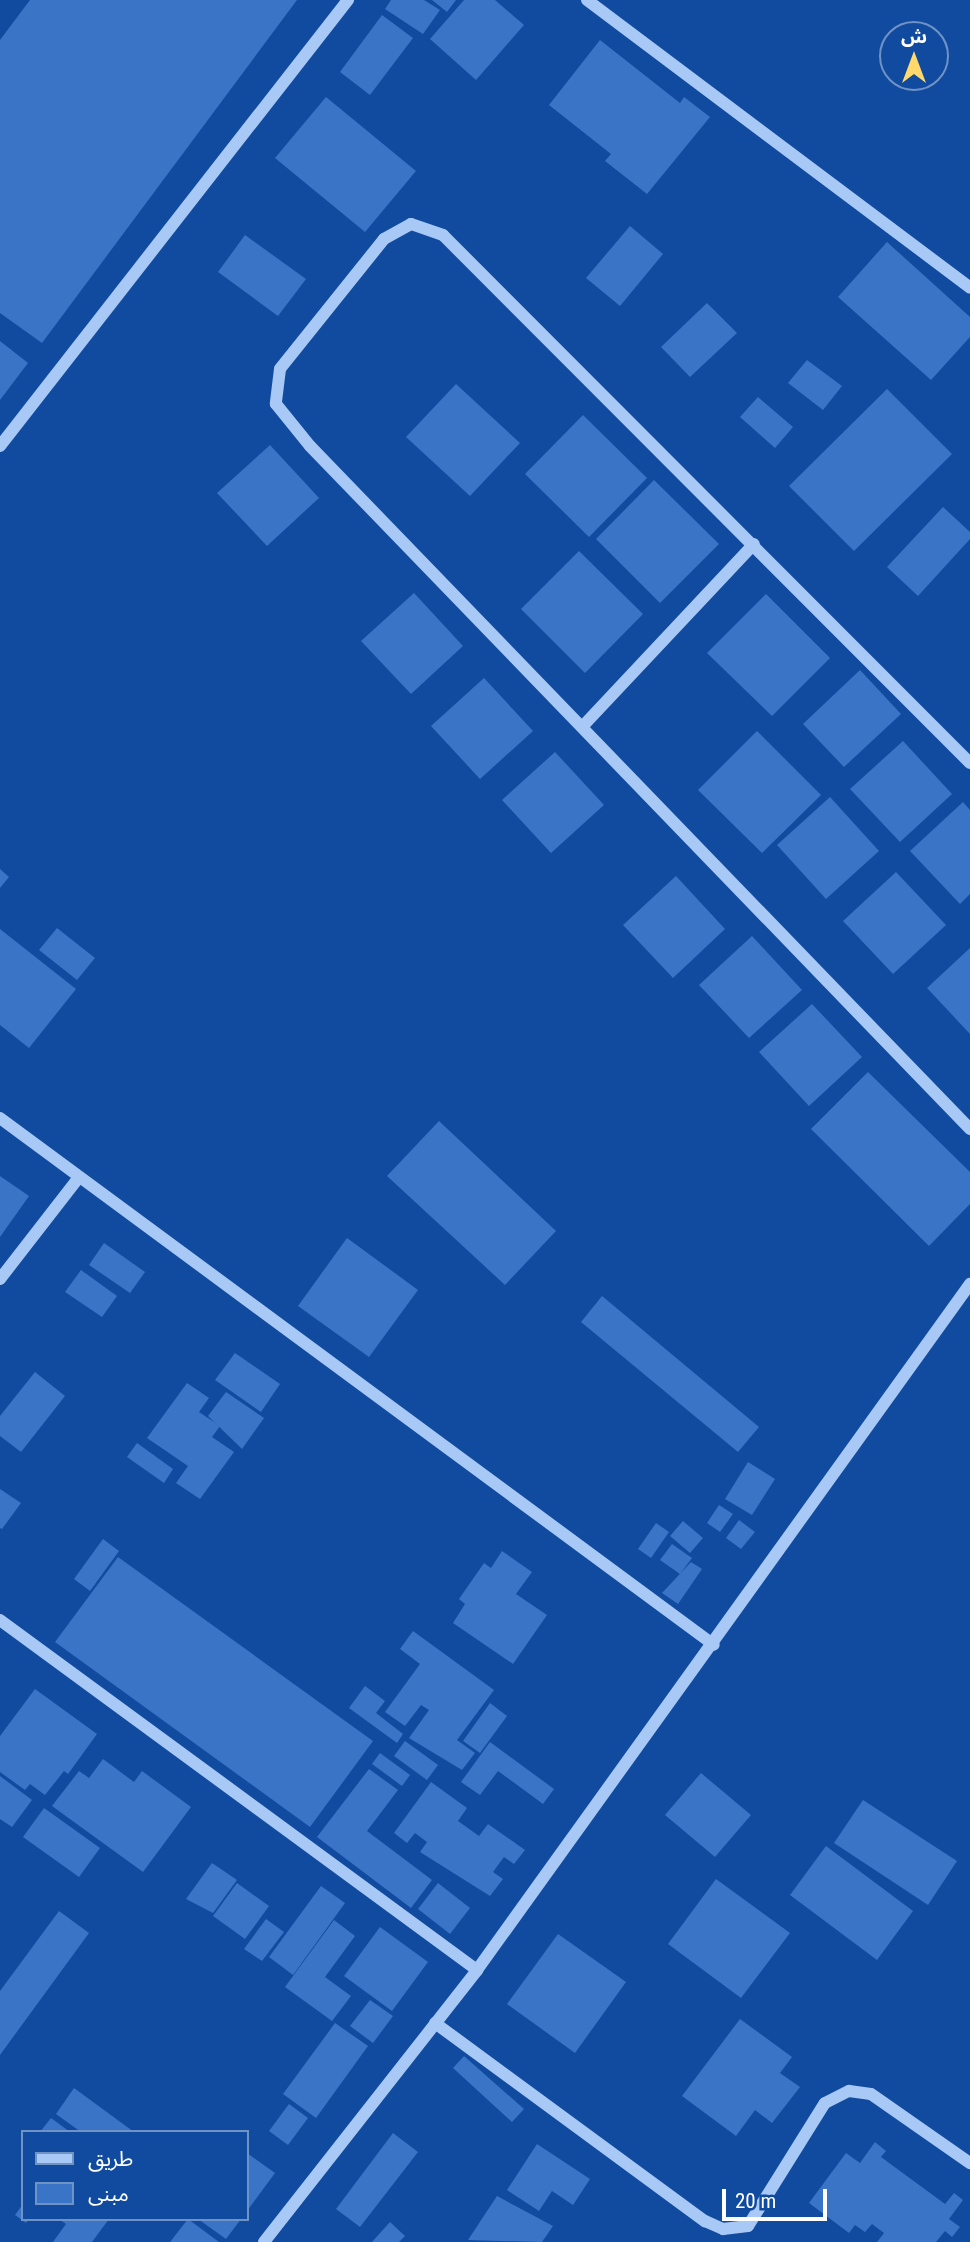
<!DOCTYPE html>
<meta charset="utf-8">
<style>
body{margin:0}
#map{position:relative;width:970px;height:2242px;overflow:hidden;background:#114b9f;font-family:"Roboto Condensed","Noto Sans Arabic",sans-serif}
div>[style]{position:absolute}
.building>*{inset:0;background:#3a74c6}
.minor>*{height:12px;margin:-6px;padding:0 6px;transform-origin:6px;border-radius:6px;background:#a8c8f5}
span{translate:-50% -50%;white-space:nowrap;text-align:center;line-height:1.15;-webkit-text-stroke:5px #114b9f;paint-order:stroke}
.legend{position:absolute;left:21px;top:2130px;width:228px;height:91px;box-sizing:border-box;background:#114b9f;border:2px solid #7093c5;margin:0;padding:9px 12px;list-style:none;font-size:21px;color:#fff}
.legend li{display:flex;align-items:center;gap:14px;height:35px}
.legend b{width:35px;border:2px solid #7093c5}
.north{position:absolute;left:879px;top:21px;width:70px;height:70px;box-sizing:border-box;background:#114b9f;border:2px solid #7093c5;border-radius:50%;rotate:0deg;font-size:19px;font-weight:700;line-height:28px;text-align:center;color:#fff}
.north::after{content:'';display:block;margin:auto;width:24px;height:32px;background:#ffd96c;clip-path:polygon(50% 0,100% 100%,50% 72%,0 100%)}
.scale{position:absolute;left:722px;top:2189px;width:105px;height:32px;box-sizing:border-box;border:4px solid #fff;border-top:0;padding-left:9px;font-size:21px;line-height:24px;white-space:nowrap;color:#fff;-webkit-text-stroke:5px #114b9f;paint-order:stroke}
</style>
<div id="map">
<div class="building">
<div style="clip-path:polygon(30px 0,297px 0,42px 343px,0 313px,0 40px)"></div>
<div style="clip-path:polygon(391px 0,424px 0,440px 10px,423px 34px,385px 9px)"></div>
<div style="clip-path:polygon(432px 0,456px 0,447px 12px)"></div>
<div style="clip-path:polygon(464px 0,495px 0,524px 25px,476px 80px,430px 39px)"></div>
<div style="clip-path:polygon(382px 15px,413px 38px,370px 95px,340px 72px)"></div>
<div style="clip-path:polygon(600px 40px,680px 103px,684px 97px,710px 117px,647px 194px,605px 161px,611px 154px,549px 105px)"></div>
<div style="clip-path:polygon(326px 97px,416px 171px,365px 232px,275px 158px)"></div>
<div style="clip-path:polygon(630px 226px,663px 254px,620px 306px,586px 278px)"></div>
<div style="clip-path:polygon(245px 235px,306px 279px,278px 316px,218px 272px)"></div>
<div style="clip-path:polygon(887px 242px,970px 317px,970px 337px,931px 380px,838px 297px)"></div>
<div style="clip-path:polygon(707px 303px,737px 333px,690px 377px,661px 347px)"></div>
<div style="clip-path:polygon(0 341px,28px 363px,0 400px)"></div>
<div style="clip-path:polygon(807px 360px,842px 386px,823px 410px,788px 383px)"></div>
<div style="clip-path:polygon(456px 384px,520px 443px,470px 496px,406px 437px)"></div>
<div style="clip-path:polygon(887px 389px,952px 454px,854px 551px,789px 486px)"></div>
<div style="clip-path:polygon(758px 397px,793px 427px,775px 448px,740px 417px)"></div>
<div style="clip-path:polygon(583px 415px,647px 478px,589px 537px,525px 474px)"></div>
<div style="clip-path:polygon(270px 445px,319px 498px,267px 546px,217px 493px)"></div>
<div style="clip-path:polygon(654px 480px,719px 544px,660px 603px,596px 539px)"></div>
<div style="clip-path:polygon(943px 507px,970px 532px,970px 539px,918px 596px,887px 567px)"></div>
<div style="clip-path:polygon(579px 551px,643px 614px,585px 673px,521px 609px)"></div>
<div style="clip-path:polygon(414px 593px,463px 646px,411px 694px,361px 641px)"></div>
<div style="clip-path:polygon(766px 594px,830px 658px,772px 716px,707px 653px)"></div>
<div style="clip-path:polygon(860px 670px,901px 714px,844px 767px,803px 724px)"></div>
<div style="clip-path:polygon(484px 678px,533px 731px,480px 779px,431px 726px)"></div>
<div style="clip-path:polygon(757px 731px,821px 795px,762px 853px,698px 790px)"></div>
<div style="clip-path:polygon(903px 741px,952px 794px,900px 842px,850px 789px)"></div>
<div style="clip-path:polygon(555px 752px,604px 805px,551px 853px,502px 800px)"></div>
<div style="clip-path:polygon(830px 797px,879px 851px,826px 899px,777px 845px)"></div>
<div style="clip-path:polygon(963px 802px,970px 810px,970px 894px,960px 904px,910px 851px)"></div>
<div style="clip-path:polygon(0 869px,9px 877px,0 888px)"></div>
<div style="clip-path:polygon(896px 872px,946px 925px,893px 974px,843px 921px)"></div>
<div style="clip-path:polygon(676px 876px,725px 929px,673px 978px,623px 925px)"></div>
<div style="clip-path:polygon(57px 928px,95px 958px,77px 980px,39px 950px)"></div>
<div style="clip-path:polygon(0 929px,76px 989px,29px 1048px,0 1025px)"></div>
<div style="clip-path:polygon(752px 936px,802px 990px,749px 1038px,699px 985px)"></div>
<div style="clip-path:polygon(970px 948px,970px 1034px,927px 988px)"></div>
<div style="clip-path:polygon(812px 1004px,862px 1057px,809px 1106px,759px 1052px)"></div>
<div style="clip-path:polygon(868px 1072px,970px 1172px,970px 1204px,929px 1246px,811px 1129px)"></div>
<div style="clip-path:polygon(439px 1121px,556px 1231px,505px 1285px,387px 1176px)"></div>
<div style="clip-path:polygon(0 1176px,29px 1196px,0 1237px)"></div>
<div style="clip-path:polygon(347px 1238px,418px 1290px,369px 1357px,298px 1306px)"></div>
<div style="clip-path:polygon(104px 1243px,145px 1272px,130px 1293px,89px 1265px)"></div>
<div style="clip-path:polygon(81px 1270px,117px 1296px,102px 1317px,65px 1292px)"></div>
<div style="clip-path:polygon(602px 1296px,759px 1427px,738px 1452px,581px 1322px)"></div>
<div style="clip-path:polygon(235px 1353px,280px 1384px,261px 1412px,215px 1380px)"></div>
<div style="clip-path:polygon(35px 1372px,65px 1396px,21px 1452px,0 1436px,0 1416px)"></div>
<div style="clip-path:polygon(187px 1383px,209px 1398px,199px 1412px,220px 1426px,212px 1437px,234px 1452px,200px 1499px,176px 1483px,188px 1466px,147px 1438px)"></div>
<div style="clip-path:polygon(226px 1392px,264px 1418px,242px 1449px,208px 1416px)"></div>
<div style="clip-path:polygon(137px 1443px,173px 1469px,164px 1483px,127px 1457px)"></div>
<div style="clip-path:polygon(748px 1462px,775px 1479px,752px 1515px,725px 1499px)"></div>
<div style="clip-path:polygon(0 1489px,21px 1503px,2px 1529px,0 1528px)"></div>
<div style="clip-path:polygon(719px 1505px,733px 1514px,720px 1532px,707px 1523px)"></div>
<div style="clip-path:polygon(739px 1520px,755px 1532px,741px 1549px,726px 1538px)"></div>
<div style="clip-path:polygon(683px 1521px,703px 1538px,690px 1553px,670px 1536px)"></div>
<div style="clip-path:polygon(656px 1523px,669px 1532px,651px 1558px,638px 1549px)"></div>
<div style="clip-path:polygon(103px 1539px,119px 1551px,90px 1591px,74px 1579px)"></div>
<div style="clip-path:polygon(672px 1544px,692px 1558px,680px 1574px,660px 1560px)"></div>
<div style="clip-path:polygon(502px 1551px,532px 1572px,516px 1594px,547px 1615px,513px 1664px,453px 1623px,465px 1604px,459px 1599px,484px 1563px,491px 1568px)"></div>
<div style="clip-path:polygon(118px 1557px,373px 1741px,310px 1827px,55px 1642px)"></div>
<div style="clip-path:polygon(691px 1562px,702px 1569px,678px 1604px,662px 1593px)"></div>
<div style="clip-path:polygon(413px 1631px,494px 1690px,457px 1740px,475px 1753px,462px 1770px,409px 1738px,429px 1710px,421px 1705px,405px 1726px,385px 1712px,420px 1664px,400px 1649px)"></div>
<div style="clip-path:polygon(365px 1686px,385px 1701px,376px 1713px,403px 1734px,397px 1743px,349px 1708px)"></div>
<div style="clip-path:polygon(35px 1689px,97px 1734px,68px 1774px,64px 1771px,45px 1795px,30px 1784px,25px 1790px,0 1772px,0 1736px)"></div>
<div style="clip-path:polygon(490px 1703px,507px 1716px,480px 1753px,463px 1741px)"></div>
<div style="clip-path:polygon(405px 1741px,438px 1765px,427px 1780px,394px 1756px)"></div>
<div style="clip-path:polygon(490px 1742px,554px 1789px,543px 1804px,498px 1771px,480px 1795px,461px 1782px)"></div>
<div style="clip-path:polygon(380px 1753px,410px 1775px,402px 1786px,372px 1764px)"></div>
<div style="clip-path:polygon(103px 1759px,134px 1782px,142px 1771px,191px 1807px,143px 1872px,52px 1806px,79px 1771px,89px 1778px)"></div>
<div style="clip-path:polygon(369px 1769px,398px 1790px,367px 1831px,432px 1880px,411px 1908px,317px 1837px)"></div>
<div style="clip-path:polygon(701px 1773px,751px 1815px,715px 1857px,665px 1815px)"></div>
<div style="clip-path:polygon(0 1776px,32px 1800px,12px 1827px,0 1819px)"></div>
<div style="clip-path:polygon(431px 1782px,467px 1808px,458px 1821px,479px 1836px,488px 1824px,525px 1850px,514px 1864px,504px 1857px,493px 1872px,503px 1879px,490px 1896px,420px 1852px,427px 1842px,415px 1833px,407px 1843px,394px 1833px)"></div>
<div style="clip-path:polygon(863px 1800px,957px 1861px,928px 1905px,834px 1843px)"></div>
<div style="clip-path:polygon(44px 1808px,100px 1848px,79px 1877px,23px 1837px)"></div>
<div style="clip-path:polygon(826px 1846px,913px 1911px,877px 1960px,790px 1895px)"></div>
<div style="clip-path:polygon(212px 1863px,237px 1880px,213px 1913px,186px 1899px)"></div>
<div style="clip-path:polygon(716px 1879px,790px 1933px,741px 1998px,668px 1944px)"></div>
<div style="clip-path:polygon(237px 1883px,269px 1906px,245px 1939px,213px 1916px)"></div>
<div style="clip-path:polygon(438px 1883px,470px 1908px,450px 1934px,418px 1909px)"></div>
<div style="clip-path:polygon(321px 1886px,345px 1903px,293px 1975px,269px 1957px)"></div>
<div style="clip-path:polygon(59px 1911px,89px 1933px,0 2055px,0 1991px)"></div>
<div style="clip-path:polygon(266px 1919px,284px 1932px,262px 1961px,244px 1949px)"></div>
<div style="clip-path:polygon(334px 1920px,355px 1936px,325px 1977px,351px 1996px,332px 2021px,285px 1987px)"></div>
<div style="clip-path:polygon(380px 1927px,428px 1962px,392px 2011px,344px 1976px)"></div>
<div style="clip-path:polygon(558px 1934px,626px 1982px,575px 2053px,507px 2004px)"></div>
<div style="clip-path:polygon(370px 2000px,393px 2016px,373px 2043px,350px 2026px)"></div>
<div style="clip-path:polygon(740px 2019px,792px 2057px,780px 2073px,800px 2087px,772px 2123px,755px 2110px,736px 2136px,682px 2096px)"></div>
<div style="clip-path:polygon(335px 2023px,368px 2046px,316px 2118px,283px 2094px)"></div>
<div style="clip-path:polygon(464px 2056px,524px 2109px,512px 2122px,453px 2068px)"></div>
<div style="clip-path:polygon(74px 2088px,134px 2132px,81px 2132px,56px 2114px)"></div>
<div style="clip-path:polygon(289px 2104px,308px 2118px,288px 2145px,269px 2131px)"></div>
<div style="clip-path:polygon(51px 2118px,70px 2132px,40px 2132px)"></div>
<div style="clip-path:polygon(393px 2133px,418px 2152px,360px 2227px,336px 2209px)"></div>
<div style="clip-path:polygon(875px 2142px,886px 2151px,881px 2157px,945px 2204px,954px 2193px,963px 2200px,949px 2219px,960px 2227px,952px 2237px,945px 2231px,936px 2242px,877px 2242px,884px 2233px,872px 2224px,865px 2232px,855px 2225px,849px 2233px,809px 2203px,846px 2153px,860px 2163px)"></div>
<div style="clip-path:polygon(537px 2144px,590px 2179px,573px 2205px,552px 2191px,539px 2211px,507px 2190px)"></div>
<div style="clip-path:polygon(247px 2153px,275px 2173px,247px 2211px)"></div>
<div style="clip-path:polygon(497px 2196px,553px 2226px,542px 2242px,468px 2240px)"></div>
<div style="clip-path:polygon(23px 2204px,23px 2219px,29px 2219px,26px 2223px,15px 2215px)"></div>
<div style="clip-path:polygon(59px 2219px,109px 2219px,92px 2242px,53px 2242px,66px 2224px)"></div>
<div style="clip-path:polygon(188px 2219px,219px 2242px,170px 2242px)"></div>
<div style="clip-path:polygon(198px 2219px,241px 2219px,226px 2239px)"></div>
<div style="clip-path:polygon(390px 2222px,405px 2236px,399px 2242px,372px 2242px)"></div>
</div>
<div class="minor">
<div style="left:587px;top:0;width:479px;rotate:36.9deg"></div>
<div style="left:0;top:446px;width:566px;rotate:-52.04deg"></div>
<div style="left:582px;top:727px;width:251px;rotate:-46.8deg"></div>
<div style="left:970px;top:763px;width:746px;rotate:-134.95deg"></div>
<div style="left:443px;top:235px;width:34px;rotate:-161deg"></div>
<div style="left:411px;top:224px;width:31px;rotate:151deg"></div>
<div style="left:384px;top:239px;width:166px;rotate:128.7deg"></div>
<div style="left:280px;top:369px;width:35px;rotate:97deg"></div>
<div style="left:276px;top:404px;width:54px;rotate:51deg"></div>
<div style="left:310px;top:446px;width:950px;rotate:45.98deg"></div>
<div style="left:0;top:1118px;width:887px;rotate:36.43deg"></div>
<div style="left:0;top:1279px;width:129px;rotate:-52.2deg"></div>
<div style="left:0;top:1620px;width:592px;rotate:36.27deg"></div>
<div style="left:435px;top:2023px;width:335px;rotate:36.3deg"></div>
<div style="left:705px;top:2221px;width:20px;rotate:24deg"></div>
<div style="left:723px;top:2229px;width:25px;rotate:-7deg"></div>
<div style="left:748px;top:2226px;width:145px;rotate:-58deg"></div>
<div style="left:825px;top:2103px;width:27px;rotate:-27deg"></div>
<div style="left:849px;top:2091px;width:22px;rotate:8deg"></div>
<div style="left:871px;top:2094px;width:121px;rotate:34.9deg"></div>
<div style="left:264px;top:2242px;width:345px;rotate:-51.9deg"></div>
<div style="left:477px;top:1970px;width:845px;rotate:-54.3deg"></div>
</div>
<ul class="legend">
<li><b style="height:9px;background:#a8c8f5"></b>طريق</li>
<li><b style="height:19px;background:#3a74c6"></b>مبنى</li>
</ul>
<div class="north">ش</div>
<div class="scale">20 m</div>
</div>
